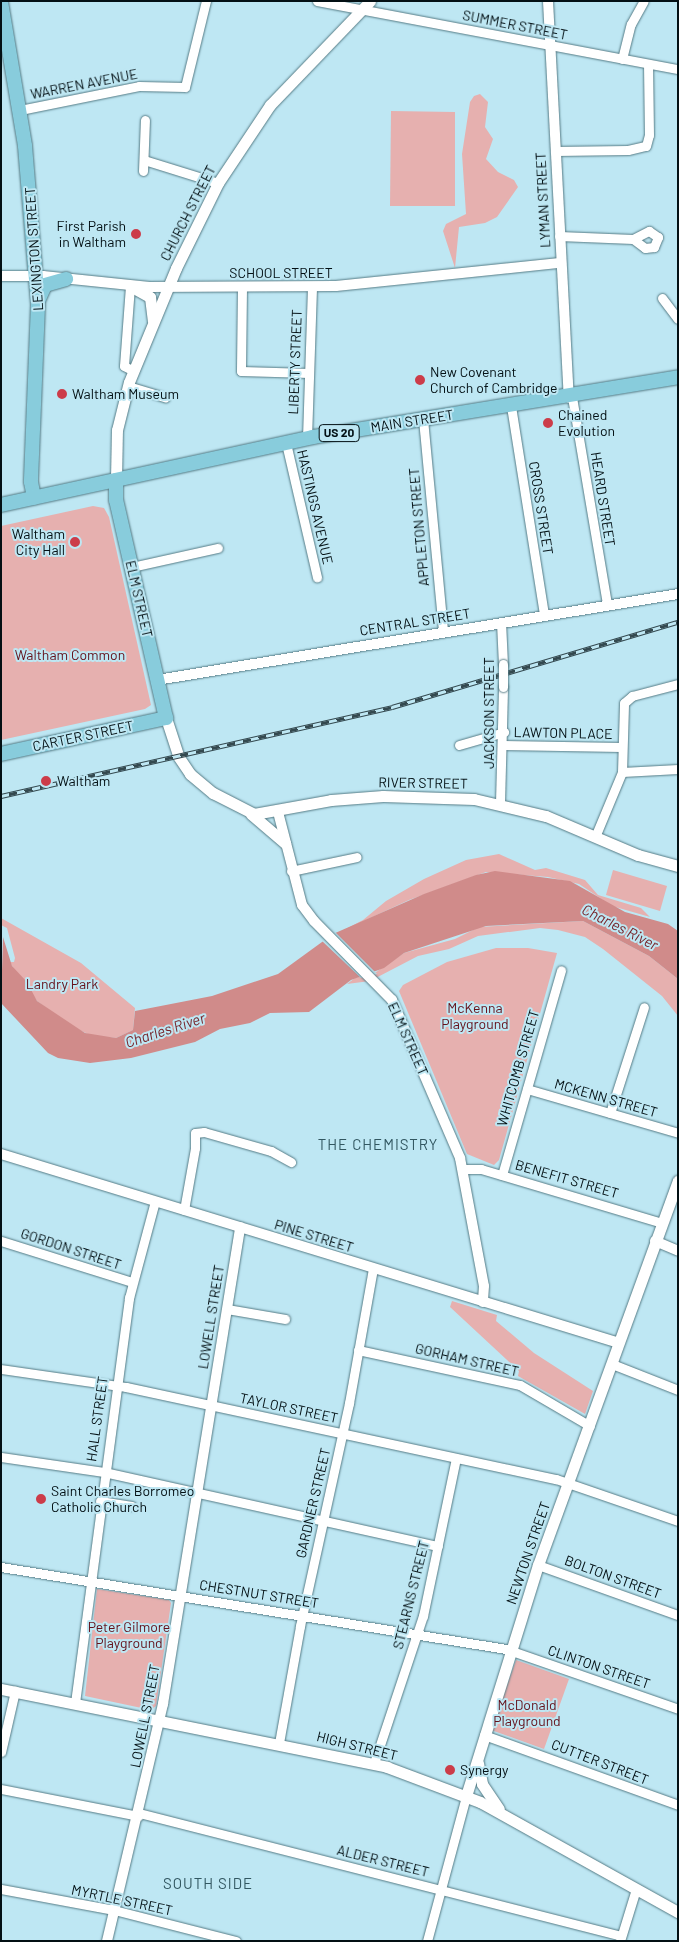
<!DOCTYPE html>
<style>
body{margin:0}
#map{position:relative;width:679px;height:1942px;overflow:hidden;background:#bee7f3;font-family:Barlow,sans-serif}
div>[style]{position:absolute}
.green>*{inset:0;background:#e6b0af}
.water>*{inset:0;background:#d08b8a}
.pier>*{inset:0;background:#bee7f3}
.roads{filter:drop-shadow(0 0 1px #557b85) drop-shadow(0 0 1px #557b85)}
.minor>*{height:9px;margin:-4.5px;padding:0 4.5px;transform-origin:4.5px;border-radius:4.5px;background:#fff}
.tertiary>*{height:10px;margin:-5px;padding:0 5px;transform-origin:5px;border-radius:5px;background:#fff}
.secondary>*{height:11px;margin:-5.5px;padding:0 5.5px;transform-origin:5.5px;border-radius:5.5px;background:#fff}
.primary>*{height:14px;margin:-7px;padding:0 7px;transform-origin:7px;border-radius:7px;background:#88ccdc}
.rail>*{height:4.5px;margin-top:-2.25px;transform-origin:0;background:repeating-linear-gradient(90deg,#bee7f3 0 8px,#34494f 0 16px);box-sizing:border-box;border-block:1px solid #34494f}
.bridges{filter:drop-shadow(0 0 1px #557b85) drop-shadow(0 0 1px #557b85)}
.minor-bridge>*{height:9px;margin:-4.5px;padding:0 4.5px;transform-origin:4.5px;border-radius:4.5px;background:#fff}
.dots>*{width:14px;height:14px;translate:-50% -50%;box-sizing:border-box;border:2px solid #bee7f3;border-radius:50%}
span{translate:-50% -50%;white-space:nowrap;text-align:center;line-height:1.15;-webkit-text-stroke:4px #bee7f3;paint-order:stroke}
.shield-label span{padding:1px 4px;background:#bee7f3;border:1px solid;border-radius:4px;-webkit-text-stroke-width:0}
.shield-label{font-size:12px;color:#031014;font-weight:700}
.street-label{font-size:14px;color:#031014}
.poi-label{font-size:14px;color:#031014}
.right{translate:-100% -50%;text-align:right}
.left{translate:0 -50%;text-align:left}
.park-label{font-size:14px;color:#64101a}
.water-label{font-size:15px;color:#77242a;font-style:italic}
.neighbourhood-label{font-size:15px;color:#325761;letter-spacing:1px}
.frame{position:absolute;inset:0;border:2px solid #031014;pointer-events:none}
</style>
<div id="map">
<div class="green">
<div style="clip-path:polygon(480px 94px,488px 102px,485px 127px,493px 139px,486px 159px,498px 172px,514px 180px,518px 187px,497px 217px,485px 223px,459px 227px,455px 268px,443px 231px,446px 224px,466px 214px,462px 154px,470px 102px,474px 96px)"></div>
<div style="clip-path:polygon(391px 111px,455px 112px,455px 206px,390px 206px)"></div>
<div style="clip-path:polygon(93px 506px,104px 508px,109px 517px,151px 705px,145px 709px,1px 740px,1px 526px)"></div>
<div style="clip-path:polygon(499px 854px,535px 870px,546px 868px,585px 880px,598px 895px,641px 908px,650px 917px,612px 906px,579px 884px,548px 877px,486px 872px,409px 900px,342px 931px,363px 920px,386px 901px,424px 879px,466px 860px)"></div>
<div style="clip-path:polygon(613px 870px,667px 886px,660px 911px,606px 895px)"></div>
<div style="clip-path:polygon(1px 918px,81px 963px,135px 1008px,133px 1030px,116px 1038px,92px 1036px,69px 1025px,37px 1001px,12px 966px,10px 962px,14px 962px,15px 958px,7px 928px,1px 925px)"></div>
<div style="clip-path:polygon(583px 921px,649px 956px,678px 979px,678px 1016px,662px 996px,603px 949px,585px 937px,558px 930px,540px 928px,478px 936px,449px 949px,418px 956px,370px 981px,347px 984px,355px 978px,376px 972px,404px 953px,455px 939px,479px 927px)"></div>
<div style="clip-path:polygon(496px 948px,528px 948px,557px 953px,499px 1160px,494px 1165px,467px 1154px,399px 991px,403px 985px,447px 962px)"></div>
<div style="clip-path:polygon(452px 1301px,497px 1315px,496px 1321px,534px 1353px,593px 1391px,585px 1414px,518px 1376px,519px 1371px,450px 1307px)"></div>
<div style="clip-path:polygon(97px 1589px,169px 1600px,171px 1603px,156px 1706px,151px 1710px,85px 1696px)"></div>
<div style="clip-path:polygon(516px 1660px,569px 1679px,544px 1749px,491px 1730px)"></div>
</div>
<div class="water">
<div style="clip-path:polygon(495px 871px,570px 881px,625px 912px,668px 924px,678px 931px,678px 979px,649px 956px,583px 921px,486px 926px,404px 953px,384px 968px,351px 980px,309px 1012px,270px 1013px,250px 1023px,220px 1029px,195px 1042px,131px 1058px,90px 1063px,58px 1058px,48px 1053px,1px 1003px,3px 937px,12px 966px,27px 982px,37px 1001px,85px 1033px,116px 1038px,133px 1030px,135px 1011px,212px 996px,278px 974px,333px 934px,424px 894px,476px 875px)"></div>
</div>
<div class="pier">
<div style="clip-path:polygon(334px 931px,377px 974px,361px 978px,321px 940px)"></div>
</div>
<div class="roads">
<div class="minor">
<div style="left:317px;top:1px;width:367px;rotate:10.7deg"></div>
<div style="left:622px;top:59px;width:36px;rotate:-76deg"></div>
<div style="left:631px;top:24px;width:26px;rotate:-61deg"></div>
<div style="left:20px;top:110px;width:121px;rotate:-11.4deg"></div>
<div style="left:139px;top:86px;width:46px;rotate:1.2deg"></div>
<div style="left:185px;top:87px;width:89px;rotate:-76.3deg"></div>
<div style="left:555px;top:151px;width:73px;rotate:-0.8deg"></div>
<div style="left:628px;top:150px;width:18px;rotate:-13deg"></div>
<div style="left:646px;top:146px;width:11px;rotate:-75deg"></div>
<div style="left:649px;top:135px;width:71px;rotate:-90.8deg"></div>
<div style="left:144px;top:160px;width:77px;rotate:17.3deg"></div>
<div style="left:143px;top:171px;width:51px;rotate:-87.8deg"></div>
<div style="left:649px;top:231px;width:11px;rotate:34deg"></div>
<div style="left:658px;top:237px;width:11px;rotate:112deg"></div>
<div style="left:654px;top:247px;width:9px;rotate:174deg"></div>
<div style="left:645px;top:248px;width:15px;rotate:-143deg"></div>
<div style="left:633px;top:239px;width:18px;rotate:-27deg"></div>
<div style="left:559px;top:236px;width:74px;rotate:2.3deg"></div>
<div style="left:130px;top:286px;width:80px;rotate:94.3deg"></div>
<div style="left:124px;top:366px;width:11px;rotate:27deg"></div>
<div style="left:242px;top:287px;width:84px;rotate:90.7deg"></div>
<div style="left:241px;top:371px;width:68px;rotate:1.7deg"></div>
<div style="left:662px;top:298px;width:26px;rotate:53deg"></div>
<div style="left:128px;top:386px;width:39px;rotate:17deg"></div>
<div style="left:572px;top:397px;width:211px;rotate:80.4deg"></div>
<div style="left:511px;top:406px;width:212px;rotate:81deg"></div>
<div style="left:423px;top:419px;width:214px;rotate:84.6deg"></div>
<div style="left:307px;top:438px;width:151px;rotate:-88.1deg"></div>
<div style="left:286px;top:443px;width:138px;rotate:77deg"></div>
<div style="left:132px;top:567px;width:88px;rotate:-12.5deg"></div>
<div style="left:501px;top:622px;width:42px;rotate:87.3deg"></div>
<div style="left:459px;top:745px;width:47px;rotate:-16.1deg"></div>
<div style="left:503px;top:745px;width:118px;rotate:1deg"></div>
<div style="left:622px;top:772px;width:56px;rotate:-3.1deg"></div>
<div style="left:500px;top:803px;width:116px;rotate:-88.5deg"></div>
<div style="left:595px;top:837px;width:70px;rotate:-67.4deg"></div>
<div style="left:622px;top:772px;width:69px;rotate:-88.3deg"></div>
<div style="left:624px;top:703px;width:11px;rotate:-41deg"></div>
<div style="left:632px;top:696px;width:48px;rotate:-14.6deg"></div>
<div style="left:291px;top:871px;width:67px;rotate:-12deg"></div>
<div style="left:527px;top:1089px;width:157px;rotate:16.2deg"></div>
<div style="left:610px;top:1113px;width:111px;rotate:-72.2deg"></div>
<div style="left:463px;top:1169px;width:18px"></div>
<div style="left:481px;top:1169px;width:189px;rotate:16.6deg"></div>
<div style="left:502px;top:1175px;width:213px;rotate:-73.9deg"></div>
<div style="left:184px;top:1210px;width:63px;rotate:-79.9deg"></div>
<div style="left:195px;top:1148px;width:15px;rotate:-90deg"></div>
<div style="left:195px;top:1133px;width:9px;rotate:-6deg"></div>
<div style="left:204px;top:1132px;width:70px;rotate:15.8deg"></div>
<div style="left:271px;top:1151px;width:23px;rotate:29deg"></div>
<div style="left:1px;top:1241px;width:137px;rotate:17.4deg"></div>
<div style="left:227px;top:1309px;width:59px;rotate:9.8deg"></div>
<div style="left:358px;top:1350px;width:166px;rotate:12.2deg"></div>
<div style="left:520px;top:1385px;width:81px;rotate:30.4deg"></div>
<div style="left:612px;top:1364px;width:71px;rotate:21.5deg"></div>
<div style="left:1px;top:1369px;width:126px;rotate:8.2deg"></div>
<div style="left:126px;top:1387px;width:440px;rotate:12.1deg"></div>
<div style="left:556px;top:1479px;width:129px;rotate:19deg"></div>
<div style="left:1px;top:1457px;width:104px;rotate:8.3deg"></div>
<div style="left:104px;top:1472px;width:342px;rotate:12.5deg"></div>
<div style="left:100px;top:1501px;width:32px;rotate:9deg"></div>
<div style="left:538px;top:1565px;width:149px;rotate:19.7deg"></div>
<div style="left:1px;top:1567px;width:512px;rotate:9.22deg"></div>
<div style="left:506px;top:1649px;width:182px;rotate:19.2deg"></div>
<div style="left:75px;top:1703px;width:409px;rotate:-82.4deg"></div>
<div style="left:129px;top:1298px;width:100px;rotate:-75deg"></div>
<div style="left:484px;top:1735px;width:206px;rotate:19.8deg"></div>
<div style="left:279px;top:1743px;width:119px;rotate:-79.8deg"></div>
<div style="left:300px;top:1626px;width:228px;rotate:-77.6deg"></div>
<div style="left:349px;top:1403px;width:137px;rotate:-79.9deg"></div>
<div style="left:1px;top:1752px;width:63px;rotate:-77.1deg"></div>
<div style="left:374px;top:1763px;width:155px;rotate:-71.6deg"></div>
<div style="left:423px;top:1616px;width:161px;rotate:-78.2deg"></div>
<div style="left:1px;top:1789px;width:140px;rotate:11.1deg"></div>
<div style="left:139px;top:1813px;width:497px;rotate:14.3deg"></div>
<div style="left:1px;top:1889px;width:115px;rotate:10.5deg"></div>
<div style="left:114px;top:1910px;width:126px;rotate:14.3deg"></div>
<div style="left:427px;top:1941px;width:150px;rotate:-74.9deg"></div>
<div style="left:620px;top:1941px;width:54px;rotate:-72.9deg"></div>
</div>
<div class="tertiary">
<div style="left:548px;top:1px;width:397px;rotate:87deg"></div>
<div style="left:1px;top:276px;width:42px"></div>
<div style="left:43px;top:276px;width:107px;rotate:5.9deg"></div>
<div style="left:149px;top:287px;width:187px;rotate:-0.3deg"></div>
<div style="left:336px;top:286px;width:225px;rotate:-5.9deg"></div>
<div style="left:157px;top:680px;width:528px;rotate:-9.37deg"></div>
<div style="left:278px;top:812px;width:96px;rotate:75.5deg"></div>
<div style="left:302px;top:905px;width:20px;rotate:53deg"></div>
<div style="left:314px;top:921px;width:111px;rotate:45.4deg"></div>
<div style="left:392px;top:1000px;width:172px;rotate:66.7deg"></div>
<div style="left:460px;top:1158px;width:130px;rotate:79.4deg"></div>
<div style="left:484px;top:1286px;width:16px;rotate:94deg"></div>
<div style="left:1px;top:1154px;width:646px;rotate:17deg"></div>
<div style="left:655px;top:1241px;width:25px;rotate:23deg"></div>
<div style="left:107px;top:1941px;width:244px;rotate:-76.7deg"></div>
<div style="left:163px;top:1704px;width:483px;rotate:-80.8deg"></div>
</div>
<div class="secondary">
<div style="left:130px;top:286px;width:23px;rotate:29deg"></div>
<div style="left:150px;top:297px;width:24px;rotate:83deg"></div>
<div style="left:116px;top:480px;width:50px;rotate:-88.9deg"></div>
<div style="left:117px;top:430px;width:49px;rotate:-76deg"></div>
<div style="left:129px;top:382px;width:123px;rotate:-67.6deg"></div>
<div style="left:176px;top:268px;width:95px;rotate:-63.7deg"></div>
<div style="left:218px;top:183px;width:94px;rotate:-56.3deg"></div>
<div style="left:270px;top:105px;width:144px;rotate:-46.1deg"></div>
<div style="left:166px;top:718px;width:40px;rotate:72deg"></div>
<div style="left:178px;top:756px;width:22px;rotate:56deg"></div>
<div style="left:190px;top:774px;width:30px;rotate:40deg"></div>
<div style="left:213px;top:793px;width:46px;rotate:27.1deg"></div>
<div style="left:254px;top:814px;width:78px;rotate:-10.3deg"></div>
<div style="left:331px;top:800px;width:52px;rotate:-4.4deg"></div>
<div style="left:383px;top:796px;width:91px;rotate:1.9deg"></div>
<div style="left:474px;top:799px;width:74px;rotate:13.3deg"></div>
<div style="left:546px;top:816px;width:100px;rotate:23deg"></div>
<div style="left:638px;top:855px;width:41px;rotate:15.4deg"></div>
<div style="left:251px;top:814px;width:45px;rotate:40.5deg"></div>
<div style="left:1px;top:1689px;width:394px;rotate:11.4deg"></div>
<div style="left:387px;top:1767px;width:99px;rotate:20.6deg"></div>
<div style="left:480px;top:1802px;width:227px;rotate:29.1deg"></div>
<div style="left:478px;top:1763px;width:21px;rotate:79deg"></div>
<div style="left:482px;top:1784px;width:30px;rotate:56deg"></div>
<div style="left:466px;top:1796px;width:242px;rotate:-72.7deg"></div>
<div style="left:538px;top:1565px;width:409px;rotate:-70deg"></div>
</div>
<div class="primary">
<div style="left:1px;top:2px;width:146px;rotate:80.5deg"></div>
<div style="left:25px;top:146px;width:160px;rotate:85.3deg"></div>
<div style="left:38px;top:305px;width:177px;rotate:92.3deg"></div>
<div style="left:31px;top:482px;width:16px;rotate:79deg"></div>
<div style="left:38px;top:301px;width:17px;rotate:-66deg"></div>
<div style="left:45px;top:285px;width:22px;rotate:-16deg"></div>
<div style="left:1px;top:505px;width:319px;rotate:-12.3deg"></div>
<div style="left:313px;top:437px;width:370px;rotate:-9.3deg"></div>
<div style="left:1px;top:754px;width:169px;rotate:-12.3deg"></div>
<div style="left:166px;top:718px;width:224px;rotate:-102.9deg"></div>
<div style="left:116px;top:500px;width:20px;rotate:-90deg"></div>
</div>
</div>
<div class="rail">
<div style="left:1px;top:796px;width:401px;rotate:-12.8deg"></div>
<div style="left:392px;top:707px;width:298px;rotate:-16.6deg"></div>
</div>
<div class="bridges">
<div class="minor-bridge">
<div style="left:503px;top:664px;width:23px;rotate:90deg"></div>
</div>
</div>
<div class="dots">
<div style="left:136px;top:234px;background:#cc3c49"></div>
<div style="left:420px;top:380px;background:#cc3c49"></div>
<div style="left:62px;top:394px;background:#cc3c49"></div>
<div style="left:548px;top:423px;background:#cc3c49"></div>
<div style="left:75px;top:542px;background:#cc3c49"></div>
<div style="left:46px;top:781px;background:#cc3c49"></div>
<div style="left:41px;top:1499px;background:#cc3c49"></div>
<div style="left:450px;top:1770px;background:#cc3c49"></div>
</div>
<div class="shield-label">
<span style="left:339px;top:433px">US 20</span>
</div>
<div class="street-label">
<span style="left:515px;top:25px;rotate:11deg">SUMMER STREET</span>
<span style="left:84px;top:84px;rotate:-11deg">WARREN AVENUE</span>
<span style="left:543px;top:200px;rotate:-93deg">LYMAN STREET</span>
<span style="left:188px;top:213px;rotate:-63deg">CHURCH STREET</span>
<span style="left:34px;top:249px;rotate:-94deg">LEXINGTON STREET</span>
<span style="left:281px;top:273px">SCHOOL STREET</span>
<span style="left:295px;top:362px;rotate:-88deg">LIBERTY STREET</span>
<span style="left:412px;top:421px;rotate:-9deg">MAIN STREET</span>
<span style="left:603px;top:499px;rotate:81deg">HEARD STREET</span>
<span style="left:315px;top:507px;rotate:77deg">HASTINGS AVENUE</span>
<span style="left:541px;top:508px;rotate:81deg">CROSS STREET</span>
<span style="left:419px;top:527px;rotate:-95deg">APPLETON STREET</span>
<span style="left:139px;top:599px;rotate:77deg">ELM STREET</span>
<span style="left:415px;top:622px;rotate:-9deg">CENTRAL STREET</span>
<span style="left:489px;top:713px;rotate:-90deg">JACKSON STREET</span>
<span style="left:563px;top:733px;rotate:1deg">LAWTON PLACE</span>
<span style="left:83px;top:736px;rotate:-12deg">CARTER STREET</span>
<span style="left:423px;top:783px;rotate:1deg">RIVER STREET</span>
<span style="left:408px;top:1039px;rotate:66deg">ELM STREET</span>
<span style="left:518px;top:1068px;rotate:-74deg">WHITCOMB STREET</span>
<span style="left:606px;top:1098px;rotate:16deg">MCKENN STREET</span>
<span style="left:567px;top:1179px;rotate:16deg">BENEFIT STREET</span>
<span style="left:314px;top:1236px;rotate:17deg">PINE STREET</span>
<span style="left:71px;top:1249px;rotate:18deg">GORDON STREET</span>
<span style="left:211px;top:1317px;rotate:-81deg">LOWELL STREET</span>
<span style="left:467px;top:1360px;rotate:13deg">GORHAM STREET</span>
<span style="left:289px;top:1408px;rotate:12deg">TAYLOR STREET</span>
<span style="left:97px;top:1419px;rotate:-82deg">HALL STREET</span>
<span style="left:313px;top:1503px;rotate:-77deg">GARDNER STREET</span>
<span style="left:528px;top:1553px;rotate:-71deg">NEWTON STREET</span>
<span style="left:613px;top:1577px;rotate:20deg">BOLTON STREET</span>
<span style="left:259px;top:1594px;rotate:9deg">CHESTNUT STREET</span>
<span style="left:411px;top:1595px;rotate:-76deg">STEARNS STREET</span>
<span style="left:599px;top:1667px;rotate:19deg">CLINTON STREET</span>
<span style="left:145px;top:1716px;rotate:-79deg">LOWELL STREET</span>
<span style="left:357px;top:1746px;rotate:14deg">HIGH STREET</span>
<span style="left:600px;top:1762px;rotate:21deg">CUTTER STREET</span>
<span style="left:383px;top:1861px;rotate:14deg">ALDER STREET</span>
<span style="left:122px;top:1900px;rotate:12deg">MYRTLE STREET</span>
</div>
<div class="poi-label">
<span class="right" style="left:126px;top:234px">First Parish<br>in Waltham</span>
<span class="left" style="left:430px;top:380px">New Covenant<br>Church of Cambridge</span>
<span class="left" style="left:72px;top:394px">Waltham Museum</span>
<span class="left" style="left:558px;top:423px">Chained<br>Evolution</span>
<span class="right" style="left:65px;top:542px">Waltham<br>City Hall</span>
<span class="left" style="left:57px;top:781px">Waltham</span>
<span class="left" style="left:51px;top:1499px">Saint Charles Borromeo<br>Catholic Church</span>
<span class="left" style="left:460px;top:1770px">Synergy</span>
</div>
<div class="park-label">
<span style="left:70px;top:655px">Waltham Common</span>
<span style="left:62px;top:984px">Landry Park</span>
<span style="left:475px;top:1016px">McKenna<br>Playground</span>
<span style="left:129px;top:1635px">Peter Gilmore<br>Playground</span>
<span style="left:527px;top:1713px">McDonald<br>Playground</span>
</div>
<div class="water-label">
<span style="left:620px;top:927px;rotate:27deg">Charles River</span>
<span style="left:165px;top:1030px;rotate:-18deg">Charles River</span>
</div>
<div class="neighbourhood-label">
<span style="left:378px;top:1145px">THE CHEMISTRY</span>
<span style="left:208px;top:1884px">SOUTH SIDE</span>
</div>
<div class="frame"></div>
</div>
